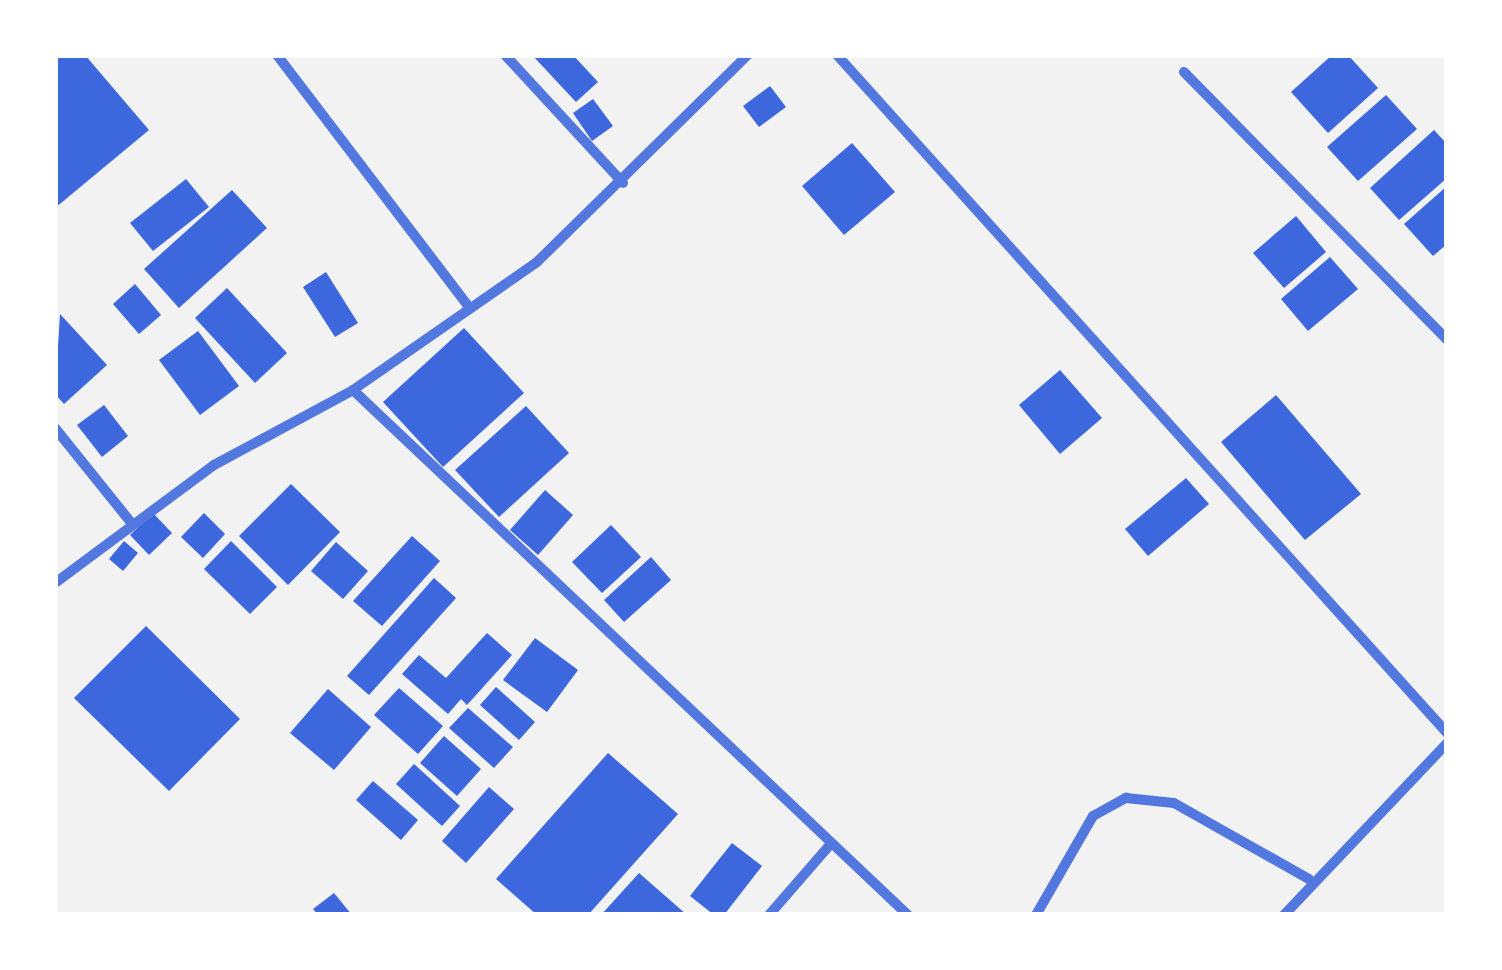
<!DOCTYPE html>
<style>
body{margin:0}
#map{position:relative;width:1502px;height:970px;overflow:hidden;background:#f2f2f2;font-family:"Source Serif 4",serif}
div>[style]{position:absolute}
.building>*{inset:0;background:#3d67dc}
.minor>*{height:10px;margin:-5px;padding:0 5px;transform-origin:5px;border-radius:5px;background:#5277de}
span{translate:-50% -50%;white-space:nowrap;text-align:center;line-height:1.15;-webkit-text-stroke:10px #fff;paint-order:stroke}
.frame{position:absolute;inset:0;border:58px solid #fff;pointer-events:none}
</style>
<div id="map">
<div class="building">
<div style="clip-path:polygon(55px 55px,85px 55px,149px 130px,55px 208px)"></div>
<div style="clip-path:polygon(532px 55px,573px 55px,598px 82px,576px 102px)"></div>
<div style="clip-path:polygon(1332px 55px,1348px 55px,1378px 88px,1328px 133px,1291px 92px)"></div>
<div style="clip-path:polygon(770px 86px,786px 107px,759px 127px,743px 106px)"></div>
<div style="clip-path:polygon(1386px 95px,1417px 129px,1358px 181px,1327px 147px)"></div>
<div style="clip-path:polygon(593px 99px,613px 126px,592px 141px,573px 113px)"></div>
<div style="clip-path:polygon(1434px 130px,1447px 144px,1447px 178px,1399px 220px,1370px 188px)"></div>
<div style="clip-path:polygon(852px 143px,895px 192px,844px 235px,802px 186px)"></div>
<div style="clip-path:polygon(186px 179px,209px 207px,153px 251px,130px 223px)"></div>
<div style="clip-path:polygon(1447px 186px,1447px 244px,1433px 256px,1404px 224px)"></div>
<div style="clip-path:polygon(232px 190px,267px 228px,179px 308px,144px 269px)"></div>
<div style="clip-path:polygon(1296px 216px,1326px 252px,1284px 288px,1253px 253px)"></div>
<div style="clip-path:polygon(1330px 257px,1358px 289px,1308px 331px,1281px 299px)"></div>
<div style="clip-path:polygon(326px 272px,358px 323px,335px 337px,303px 287px)"></div>
<div style="clip-path:polygon(135px 284px,161px 315px,139px 334px,113px 304px)"></div>
<div style="clip-path:polygon(227px 288px,287px 353px,255px 383px,195px 318px)"></div>
<div style="clip-path:polygon(60px 314px,107px 365px,64px 404px,55px 394px)"></div>
<div style="clip-path:polygon(464px 328px,524px 393px,443px 467px,383px 402px)"></div>
<div style="clip-path:polygon(198px 331px,239px 386px,200px 415px,159px 360px)"></div>
<div style="clip-path:polygon(1060px 370px,1102px 418px,1060px 454px,1019px 405px)"></div>
<div style="clip-path:polygon(1276px 395px,1361px 494px,1305px 540px,1221px 442px)"></div>
<div style="clip-path:polygon(104px 405px,128px 436px,102px 457px,77px 425px)"></div>
<div style="clip-path:polygon(526px 406px,569px 453px,499px 517px,455px 470px)"></div>
<div style="clip-path:polygon(1186px 478px,1209px 504px,1148px 556px,1125px 529px)"></div>
<div style="clip-path:polygon(291px 484px,340px 532px,288px 585px,239px 536px)"></div>
<div style="clip-path:polygon(545px 490px,573px 515px,538px 555px,510px 530px)"></div>
<div style="clip-path:polygon(153px 513px,172px 533px,149px 555px,130px 535px)"></div>
<div style="clip-path:polygon(204px 513px,225px 534px,203px 558px,181px 537px)"></div>
<div style="clip-path:polygon(611px 525px,641px 557px,602px 593px,572px 562px)"></div>
<div style="clip-path:polygon(412px 536px,440px 561px,382px 626px,353px 601px)"></div>
<div style="clip-path:polygon(124px 541px,138px 553px,123px 571px,109px 559px)"></div>
<div style="clip-path:polygon(231px 541px,277px 587px,250px 614px,204px 569px)"></div>
<div style="clip-path:polygon(336px 542px,368px 571px,343px 599px,311px 571px)"></div>
<div style="clip-path:polygon(651px 557px,671px 580px,624px 622px,604px 600px)"></div>
<div style="clip-path:polygon(434px 578px,456px 598px,369px 695px,347px 676px)"></div>
<div style="clip-path:polygon(146px 626px,240px 719px,169px 791px,74px 698px)"></div>
<div style="clip-path:polygon(487px 633px,512px 655px,467px 705px,461px 699px,448px 714px,402px 674px,419px 655px,446px 678px)"></div>
<div style="clip-path:polygon(535px 638px,578px 670px,547px 712px,503px 680px)"></div>
<div style="clip-path:polygon(496px 687px,535px 722px,519px 740px,480px 705px)"></div>
<div style="clip-path:polygon(399px 688px,443px 726px,418px 754px,374px 715px)"></div>
<div style="clip-path:polygon(328px 689px,371px 727px,334px 770px,290px 733px)"></div>
<div style="clip-path:polygon(468px 708px,513px 747px,494px 768px,449px 728px)"></div>
<div style="clip-path:polygon(444px 736px,481px 769px,457px 796px,420px 763px)"></div>
<div style="clip-path:polygon(608px 753px,678px 814px,588px 915px,537px 915px,496px 879px)"></div>
<div style="clip-path:polygon(414px 764px,460px 806px,442px 826px,396px 784px)"></div>
<div style="clip-path:polygon(373px 781px,418px 820px,401px 840px,356px 800px)"></div>
<div style="clip-path:polygon(489px 787px,514px 809px,466px 863px,442px 841px)"></div>
<div style="clip-path:polygon(732px 843px,762px 866px,724px 915px,714px 915px,690px 896px)"></div>
<div style="clip-path:polygon(639px 873px,687px 915px,601px 915px)"></div>
<div style="clip-path:polygon(334px 893px,352px 915px,318px 915px,313px 909px)"></div>
</div>
<div class="minor">
<div style="left:277px;top:55px;width:317px;rotate:52.7deg"></div>
<div style="left:505px;top:55px;width:174px;rotate:47.3deg"></div>
<div style="left:837px;top:55px;width:912px;rotate:48.02deg"></div>
<div style="left:1184px;top:72px;width:375px;rotate:45.5deg"></div>
<div style="left:353px;top:390px;width:764px;rotate:43.41deg"></div>
<div style="left:55px;top:428px;width:124px;rotate:51.2deg"></div>
<div style="left:55px;top:583px;width:198px;rotate:-36.6deg"></div>
<div style="left:214px;top:465px;width:158px;rotate:-28.3deg"></div>
<div style="left:353px;top:390px;width:224px;rotate:-34.8deg"></div>
<div style="left:537px;top:262px;width:296px;rotate:-44.5deg"></div>
<div style="left:769px;top:915px;width:91px;rotate:-49deg"></div>
<div style="left:1036px;top:915px;width:114px;rotate:-60.1deg"></div>
<div style="left:1093px;top:816px;width:38px;rotate:-29deg"></div>
<div style="left:1126px;top:798px;width:48px;rotate:5.9deg"></div>
<div style="left:1174px;top:803px;width:155px;rotate:29.4deg"></div>
<div style="left:1284px;top:915px;width:237px;rotate:-46.5deg"></div>
</div>
<div class="frame"></div>
</div>
